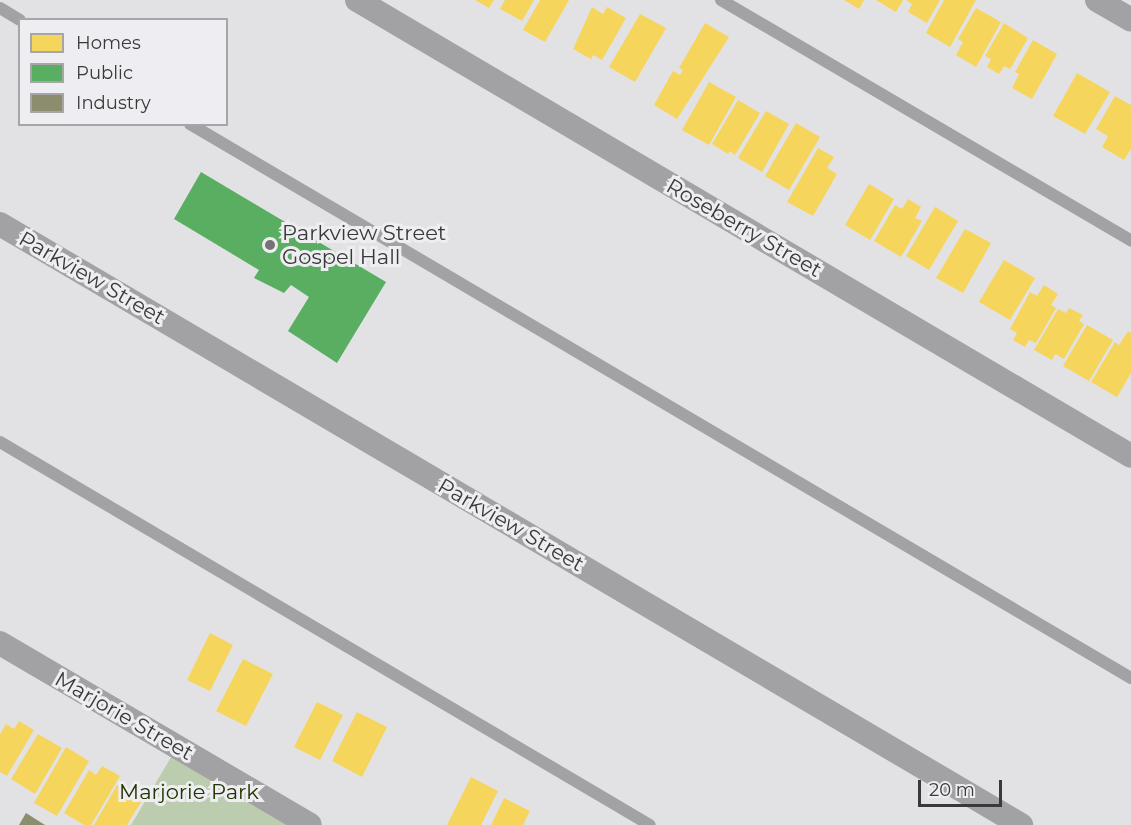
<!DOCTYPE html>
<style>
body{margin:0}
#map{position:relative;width:1131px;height:825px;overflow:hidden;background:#e2e2e4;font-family:Montserrat,sans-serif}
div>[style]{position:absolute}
.green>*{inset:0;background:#bcccaf}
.homes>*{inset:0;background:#f6d55c}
.public>*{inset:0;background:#5aae61}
.industry>*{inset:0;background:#8c8c6e}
.lane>*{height:12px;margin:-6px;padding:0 6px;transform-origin:6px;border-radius:6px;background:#a2a1a3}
.street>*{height:24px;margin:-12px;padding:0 12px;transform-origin:12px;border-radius:12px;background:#a2a1a3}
.dots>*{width:16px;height:16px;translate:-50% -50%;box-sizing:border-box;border:3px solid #eeeef2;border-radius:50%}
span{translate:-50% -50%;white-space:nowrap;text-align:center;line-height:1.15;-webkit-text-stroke:6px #eeeef2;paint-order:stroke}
.street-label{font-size:21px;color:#39393a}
.poi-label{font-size:21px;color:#39393a}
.left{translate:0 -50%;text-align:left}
.park-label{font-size:21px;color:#203503}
.legend{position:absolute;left:18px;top:18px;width:210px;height:108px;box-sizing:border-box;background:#eeeef2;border:2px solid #a6a6a8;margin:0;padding:8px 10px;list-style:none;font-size:18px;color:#39393a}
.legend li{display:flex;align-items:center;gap:12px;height:30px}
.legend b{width:30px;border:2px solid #a6a6a8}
.scale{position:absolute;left:918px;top:780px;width:84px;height:27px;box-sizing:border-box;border:3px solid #39393a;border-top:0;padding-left:8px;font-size:18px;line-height:21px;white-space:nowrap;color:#39393a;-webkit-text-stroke:4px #eeeef2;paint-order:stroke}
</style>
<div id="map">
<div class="green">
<div style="clip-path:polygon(177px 747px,310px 825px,131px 825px)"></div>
</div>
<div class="homes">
<div style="clip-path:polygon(475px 0,494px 0,489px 8px)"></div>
<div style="clip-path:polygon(505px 0,534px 0,522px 21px,500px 9px)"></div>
<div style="clip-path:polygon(540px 0,569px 0,545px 42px,523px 30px)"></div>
<div style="clip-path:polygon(844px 0,864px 0,859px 9px)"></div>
<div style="clip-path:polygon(876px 0,903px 0,896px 12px)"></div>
<div style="clip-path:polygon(906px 0,940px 0,927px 23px,908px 12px,912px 4px)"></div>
<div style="clip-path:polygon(944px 0,976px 0,950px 47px,926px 33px)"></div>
<div style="clip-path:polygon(592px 7px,603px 14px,607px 7px,626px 18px,602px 60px,593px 55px,591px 59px,573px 49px)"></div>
<div style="clip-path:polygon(976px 8px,1001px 22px,976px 67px,956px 55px,963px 42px,958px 39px)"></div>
<div style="clip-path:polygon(640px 14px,666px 28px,635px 82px,609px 67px)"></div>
<div style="clip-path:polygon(705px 23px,729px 37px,677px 119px,654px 105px,673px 71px,680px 75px,683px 70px,679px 68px)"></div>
<div style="clip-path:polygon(1004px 23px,1028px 38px,1010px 69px,1004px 66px,999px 74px,987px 67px,991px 59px,985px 56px)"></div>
<div style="clip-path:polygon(1033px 40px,1057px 54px,1032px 99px,1012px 88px,1019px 74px,1015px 72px)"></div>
<div style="clip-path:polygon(1077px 73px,1110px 92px,1085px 134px,1053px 116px)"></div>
<div style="clip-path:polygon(709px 82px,736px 97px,709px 145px,682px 130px)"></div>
<div style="clip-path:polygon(1115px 96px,1131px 105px,1131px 149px,1124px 160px,1102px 147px,1108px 136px,1096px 129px)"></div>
<div style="clip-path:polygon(738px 100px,760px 113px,735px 155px,730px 151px,728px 154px,712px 144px)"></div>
<div style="clip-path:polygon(766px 111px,789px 124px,762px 172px,738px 158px)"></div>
<div style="clip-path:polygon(796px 123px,820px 137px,789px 190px,765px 176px)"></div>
<div style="clip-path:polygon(818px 148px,834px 157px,827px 168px,837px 174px,813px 216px,787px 202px)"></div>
<div style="clip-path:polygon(869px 184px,894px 199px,870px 240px,845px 225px)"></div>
<div style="clip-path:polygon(908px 199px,921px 207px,915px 218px,922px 221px,901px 257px,874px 241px,895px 205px,902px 209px)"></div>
<div style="clip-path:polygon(935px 207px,958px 221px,929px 270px,906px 256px)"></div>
<div style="clip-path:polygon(965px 229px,991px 243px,963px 293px,936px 278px)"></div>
<div style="clip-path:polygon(1004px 260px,1035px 278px,1010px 320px,979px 302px)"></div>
<div style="clip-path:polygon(1044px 285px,1058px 294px,1051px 305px,1056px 308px,1036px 343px,1029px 340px,1025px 347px,1013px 340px,1017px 333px,1010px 329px,1030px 292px,1037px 296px)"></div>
<div style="clip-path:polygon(1069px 308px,1083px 315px,1079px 321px,1084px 324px,1064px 359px,1055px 354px,1052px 360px,1034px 350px,1058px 309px,1066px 313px)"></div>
<div style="clip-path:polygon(1087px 325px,1113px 340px,1089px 381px,1063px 366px)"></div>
<div style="clip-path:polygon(1128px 331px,1131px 333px,1131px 373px,1117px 397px,1091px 382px,1115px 342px,1119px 345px)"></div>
<div style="clip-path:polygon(210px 633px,233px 645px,210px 691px,187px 680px)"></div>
<div style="clip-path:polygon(243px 659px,273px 674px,246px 726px,216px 711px)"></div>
<div style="clip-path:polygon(317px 702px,343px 715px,320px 760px,294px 747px)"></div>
<div style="clip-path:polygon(357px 712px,387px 727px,362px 777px,332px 761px)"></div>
<div style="clip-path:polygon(19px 721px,34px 730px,7px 776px,0 772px,0 734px,6px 724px,14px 729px)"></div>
<div style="clip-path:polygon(38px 734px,62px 748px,35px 794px,11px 779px)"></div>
<div style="clip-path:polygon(66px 747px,89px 761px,57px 816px,34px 803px)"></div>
<div style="clip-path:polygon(102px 766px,120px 776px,91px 825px,84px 825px,64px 813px,89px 770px,96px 775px)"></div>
<div style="clip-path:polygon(471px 777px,498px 791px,481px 825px,447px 825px)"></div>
<div style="clip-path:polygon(119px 782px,144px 797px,127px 825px,94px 825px)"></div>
<div style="clip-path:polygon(504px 798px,530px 811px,523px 825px,491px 825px)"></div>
</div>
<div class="public">
<div style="clip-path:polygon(201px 172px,386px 282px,337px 363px,288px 331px,309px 297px,291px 285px,284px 293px,254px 278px,259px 270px,174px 219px)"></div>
</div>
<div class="industry">
<div style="clip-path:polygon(26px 813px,45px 825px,19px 825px)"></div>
</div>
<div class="lane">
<div style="left:721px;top:0;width:476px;rotate:30.4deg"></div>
<div style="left:0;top:8px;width:23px;rotate:31deg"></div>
<div style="left:190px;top:124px;width:1092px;rotate:30.49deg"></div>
<div style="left:0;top:442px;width:754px;rotate:30.51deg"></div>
</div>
<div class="street">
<div style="left:357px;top:0;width:898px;rotate:30.5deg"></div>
<div style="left:1097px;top:0;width:39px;rotate:30deg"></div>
<div style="left:0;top:224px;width:1185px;rotate:30.48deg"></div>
<div style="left:0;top:643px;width:359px;rotate:30.4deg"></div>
</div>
<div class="dots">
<div style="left:270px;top:245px;background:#747476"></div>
</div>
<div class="street-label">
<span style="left:744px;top:228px;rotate:30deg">Roseberry Street</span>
<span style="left:92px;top:278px;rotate:30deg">Parkview Street</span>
<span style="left:511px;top:525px;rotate:30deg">Parkview Street</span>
<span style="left:124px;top:716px;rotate:30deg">Marjorie Street</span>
</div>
<div class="poi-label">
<span class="left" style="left:282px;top:245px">Parkview Street<br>Gospel Hall</span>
</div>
<div class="park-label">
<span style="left:189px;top:792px">Marjorie Park</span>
</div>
<ul class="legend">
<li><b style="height:16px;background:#f6d55c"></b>Homes</li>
<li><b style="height:16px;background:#5aae61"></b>Public</li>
<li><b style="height:16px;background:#8c8c6e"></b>Industry</li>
</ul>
<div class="scale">20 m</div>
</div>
